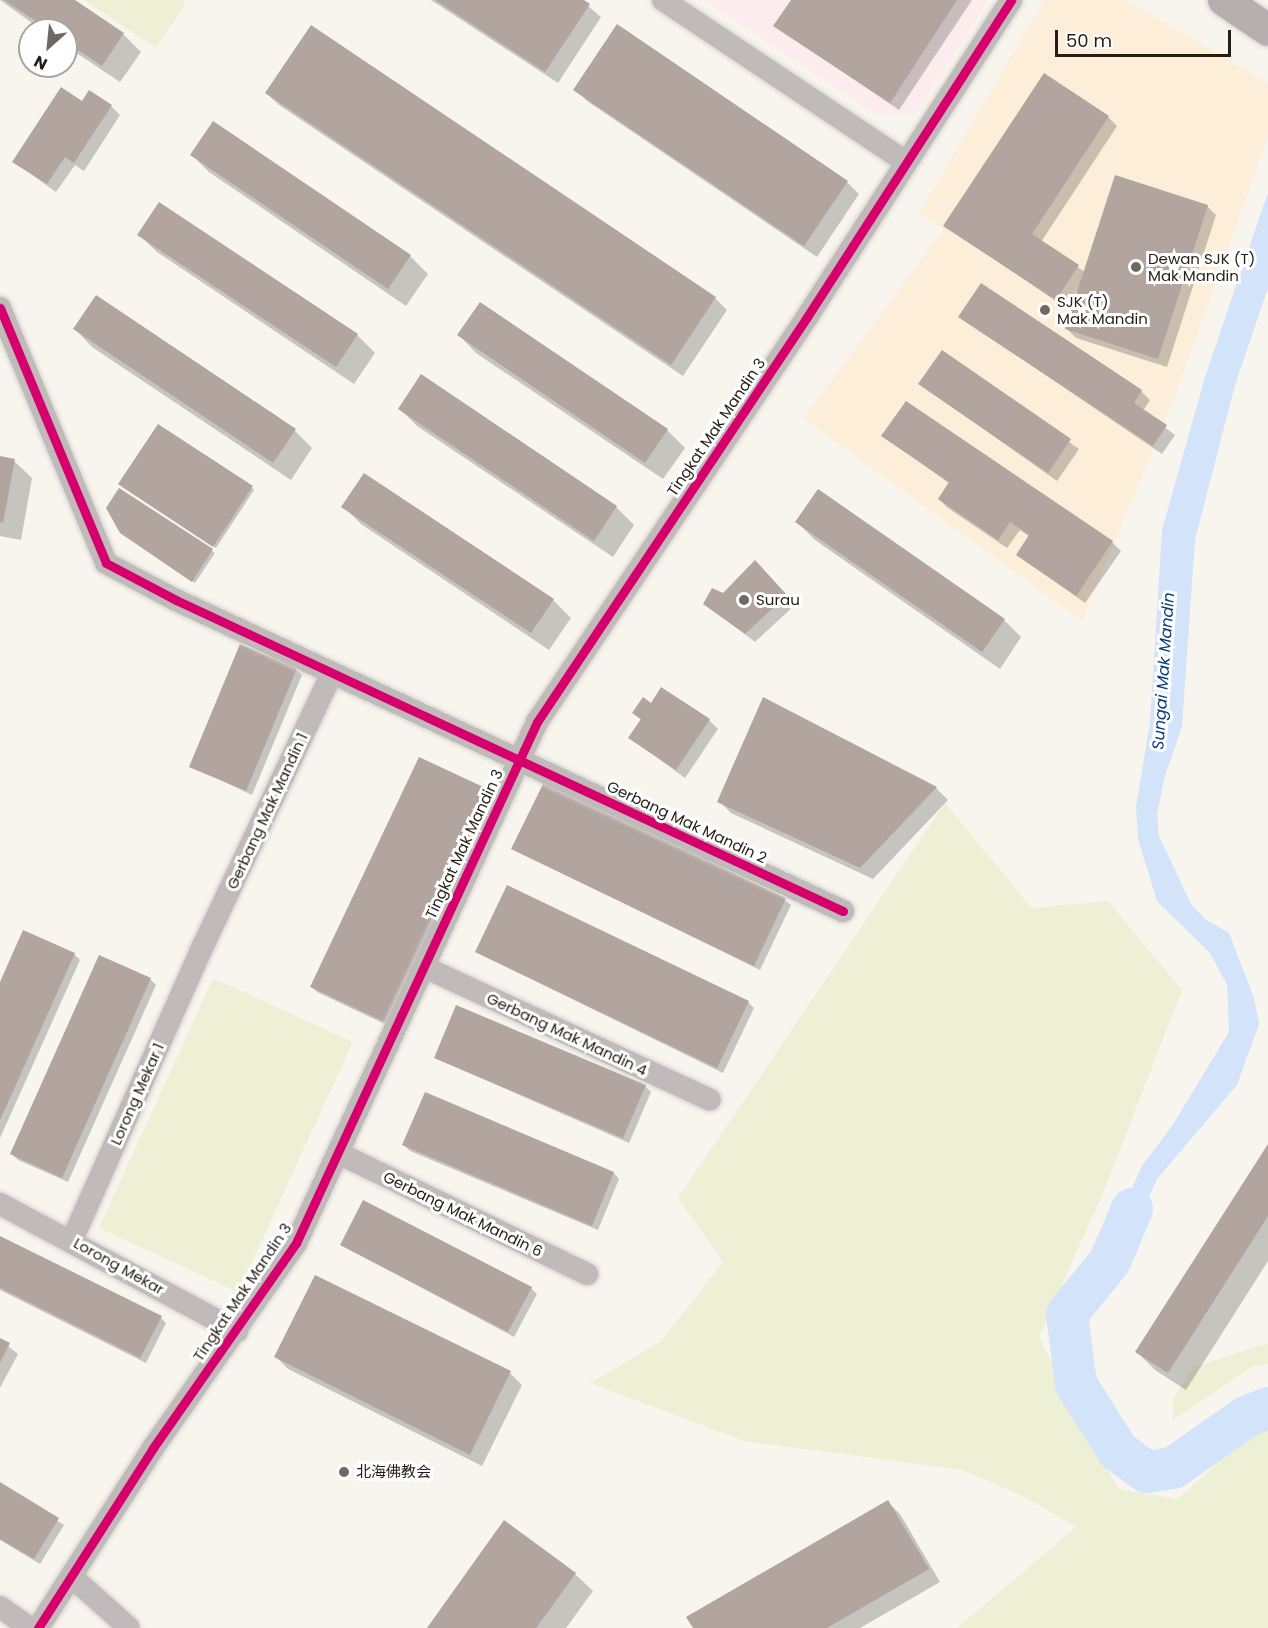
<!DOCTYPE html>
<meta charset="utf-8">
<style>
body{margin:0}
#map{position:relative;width:1268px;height:1628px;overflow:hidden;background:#f8f5ef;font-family:Poppins,"Noto Sans SC",sans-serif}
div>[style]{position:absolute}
.industrial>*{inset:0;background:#fceced}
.built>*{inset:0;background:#fceed9}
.green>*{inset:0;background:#edf0d5}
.water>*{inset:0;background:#d3e4fa}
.shadow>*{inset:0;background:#0003}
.river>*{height:42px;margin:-21px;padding:0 21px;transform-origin:21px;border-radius:21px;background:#d3e4fa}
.building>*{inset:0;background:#b2a49e}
.roads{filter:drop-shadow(0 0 2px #d5d2cd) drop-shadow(0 0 2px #d5d2cd)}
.street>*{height:22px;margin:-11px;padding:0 11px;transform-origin:11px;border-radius:11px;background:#c0baba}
.secondary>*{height:32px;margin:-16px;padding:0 16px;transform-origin:16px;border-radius:16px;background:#b5afaf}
.cycleway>*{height:9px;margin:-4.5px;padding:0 4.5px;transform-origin:4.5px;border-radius:4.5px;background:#d6006c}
.dots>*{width:16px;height:16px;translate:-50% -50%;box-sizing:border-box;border:3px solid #fff;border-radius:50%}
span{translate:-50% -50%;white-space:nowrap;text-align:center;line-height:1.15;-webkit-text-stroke:6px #fff;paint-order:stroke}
.poi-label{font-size:15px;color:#241e14}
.left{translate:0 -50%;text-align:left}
.street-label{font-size:15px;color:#241e14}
.water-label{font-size:16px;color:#063d7d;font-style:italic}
.north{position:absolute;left:18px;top:18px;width:60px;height:60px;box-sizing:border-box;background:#fff;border:2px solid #a7a5a1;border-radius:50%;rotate:207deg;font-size:16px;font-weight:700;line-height:24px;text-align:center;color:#241e14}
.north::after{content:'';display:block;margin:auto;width:21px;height:27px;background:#6e6961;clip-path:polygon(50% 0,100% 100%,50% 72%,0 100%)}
.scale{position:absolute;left:1055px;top:30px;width:176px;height:27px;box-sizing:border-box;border:3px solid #241e14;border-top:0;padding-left:8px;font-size:18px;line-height:21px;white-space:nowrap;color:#241e14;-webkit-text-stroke:4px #fff;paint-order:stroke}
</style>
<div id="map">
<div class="industrial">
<div style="clip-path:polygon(704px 0,989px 0,915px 115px,875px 114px)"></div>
</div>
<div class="built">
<div style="clip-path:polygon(1044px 0,1127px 0,1268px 83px,1268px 137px,1177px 391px,1082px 621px,803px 418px,944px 229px,919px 213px)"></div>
</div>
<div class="green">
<div style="clip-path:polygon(84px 0,181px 0,186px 4px,156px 48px)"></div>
<div style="clip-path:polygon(945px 803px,1032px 908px,1108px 901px,1182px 990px,1106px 1186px,1039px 1337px,1118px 1489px,1178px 1499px,1268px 1417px,1268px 1628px,957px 1628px,1076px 1527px,1021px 1495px,963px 1470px,744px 1441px,590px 1383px,660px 1342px,723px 1262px,678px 1198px)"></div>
<div style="clip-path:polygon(213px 978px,353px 1042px,238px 1292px,99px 1228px)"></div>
<div style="clip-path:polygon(1268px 1343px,1268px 1364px,1253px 1366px,1173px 1420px,1173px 1398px,1194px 1367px)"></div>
</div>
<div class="water">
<div style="clip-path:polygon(1268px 192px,1268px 288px,1235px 385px,1195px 540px,1182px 727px,1165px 776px,1157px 814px,1159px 836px,1191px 904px,1205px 919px,1229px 933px,1254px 998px,1259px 1024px,1237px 1085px,1157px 1179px,1129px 1240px,1110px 1261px,1112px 1232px,1142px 1166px,1172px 1126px,1229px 1032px,1227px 985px,1210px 953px,1157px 901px,1138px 839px,1136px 807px,1150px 723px,1162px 530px,1205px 377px)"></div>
</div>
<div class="shadow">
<div style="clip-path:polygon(0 0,72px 0,123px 34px,141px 52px,120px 82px,66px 46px,66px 30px,42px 30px)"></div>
<div style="clip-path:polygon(431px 0,581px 0,601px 17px,558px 83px)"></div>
<div style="clip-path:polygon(793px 0,972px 0,899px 110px,775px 26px)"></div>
<div style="clip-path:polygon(618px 26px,847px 182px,859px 194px,817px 257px,587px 101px,575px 89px)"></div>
<div style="clip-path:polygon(311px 27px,715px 298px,727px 310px,683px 376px,279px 105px,266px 93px)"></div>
<div style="clip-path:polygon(82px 103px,111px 106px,120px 115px,84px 171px,75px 165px,56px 192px,14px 162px)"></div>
<div style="clip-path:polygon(1108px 117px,1117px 126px,1041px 242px,1085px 272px,1207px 206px,1216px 215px,1167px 367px,1076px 338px,1067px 329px,1079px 288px,1066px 308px,945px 226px)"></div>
<div style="clip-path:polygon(213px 123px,410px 256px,428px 274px,406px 306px,209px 172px,192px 155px)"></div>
<div style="clip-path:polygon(139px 235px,357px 335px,375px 353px,354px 384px,157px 252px)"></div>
<div style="clip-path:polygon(960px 317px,1141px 391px,1150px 400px,1143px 411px,1175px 435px,1162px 454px)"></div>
<div style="clip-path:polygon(75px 329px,295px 431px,312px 448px,291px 480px,92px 347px)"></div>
<div style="clip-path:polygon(459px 335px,667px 430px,685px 448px,663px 479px,476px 353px)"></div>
<div style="clip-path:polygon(942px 352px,1079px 449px,1057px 481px,920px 384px)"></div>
<div style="clip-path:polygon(421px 376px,616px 507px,634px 525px,613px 557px,417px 426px,399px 408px)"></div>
<div style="clip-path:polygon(883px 436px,1112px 542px,1121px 551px,1085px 603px,1018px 555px,1030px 537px,1020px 530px,1007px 548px,948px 508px,939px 499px,950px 484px)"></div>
<div style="clip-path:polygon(0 458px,14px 461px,32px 478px,21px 540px,0 536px)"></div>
<div style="clip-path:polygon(364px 475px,553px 600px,571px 618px,549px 650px,361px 524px,343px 506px)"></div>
<div style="clip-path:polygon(122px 487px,252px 488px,254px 490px,216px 548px)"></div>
<div style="clip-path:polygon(120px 490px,215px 553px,195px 583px,121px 533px)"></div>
<div style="clip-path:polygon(797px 522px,1004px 620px,1021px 637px,1000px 669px,815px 540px)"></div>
<div style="clip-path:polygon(764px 571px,795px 605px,755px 642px,705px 603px)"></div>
<div style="clip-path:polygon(296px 669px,302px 675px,252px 795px,191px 766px)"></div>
<div style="clip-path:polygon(764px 699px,936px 788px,948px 800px,873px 879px,731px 813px,719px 801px)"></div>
<div style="clip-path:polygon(651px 705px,709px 720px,718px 729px,685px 778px,630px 738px,642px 721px,634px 713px)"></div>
<div style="clip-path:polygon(493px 793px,391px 1027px,317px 992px,312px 986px)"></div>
<div style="clip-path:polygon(513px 849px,785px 900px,791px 905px,760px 970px)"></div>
<div style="clip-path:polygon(476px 952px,748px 1002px,754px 1008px,723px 1073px)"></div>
<div style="clip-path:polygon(74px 954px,80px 960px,0 1138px,0 985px)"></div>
<div style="clip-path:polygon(150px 979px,156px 985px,68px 1182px,18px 1160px,12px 1154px)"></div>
<div style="clip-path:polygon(435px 1058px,645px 1086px,651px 1092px,629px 1143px)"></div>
<div style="clip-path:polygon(426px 1094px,614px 1173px,619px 1179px,598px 1230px,410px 1151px,404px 1145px)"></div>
<div style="clip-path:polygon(1268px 1147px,1268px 1261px,1186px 1390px,1155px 1370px,1137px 1352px)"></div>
<div style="clip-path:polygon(0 1238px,161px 1318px,166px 1323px,146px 1363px,0 1290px)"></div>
<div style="clip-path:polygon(341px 1245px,531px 1288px,537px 1294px,514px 1337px)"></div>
<div style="clip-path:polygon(0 1340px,18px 1354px,0 1388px)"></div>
<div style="clip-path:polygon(276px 1357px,510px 1373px,522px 1385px,482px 1466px,288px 1369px)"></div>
<div style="clip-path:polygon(0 1484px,64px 1525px,40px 1564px,0 1540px)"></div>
<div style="clip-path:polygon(888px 1502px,900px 1514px,940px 1582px,860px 1628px,694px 1628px)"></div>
<div style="clip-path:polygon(575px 1574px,593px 1591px,566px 1628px,429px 1628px)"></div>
</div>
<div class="river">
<div style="left:1132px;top:1209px;width:56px;rotate:112.9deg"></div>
<div style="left:1110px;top:1261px;width:68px;rotate:129.1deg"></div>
<div style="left:1067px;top:1314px;width:71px;rotate:82.7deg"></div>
<div style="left:1076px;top:1384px;width:79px;rotate:57.9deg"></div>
<div style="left:1118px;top:1451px;width:36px;rotate:36deg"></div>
<div style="left:1147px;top:1472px;width:26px;rotate:-9deg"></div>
<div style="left:1173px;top:1468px;width:89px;rotate:-34.9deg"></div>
<div style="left:1246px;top:1417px;width:24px;rotate:-22deg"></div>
</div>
<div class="building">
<div style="clip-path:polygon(4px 0,75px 0,124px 33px,102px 66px,66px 42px,66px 30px,49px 30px)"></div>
<div style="clip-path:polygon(435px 0,584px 0,590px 4px,545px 72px)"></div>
<div style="clip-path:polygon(791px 0,957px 0,890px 103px,773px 26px)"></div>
<div style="clip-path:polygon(617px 24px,848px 181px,804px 246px,573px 90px)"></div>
<div style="clip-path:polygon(311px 25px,716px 297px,671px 365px,265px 93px)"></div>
<div style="clip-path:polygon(1044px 73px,1109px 116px,1032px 234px,1079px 265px,1056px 300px,943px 226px)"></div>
<div style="clip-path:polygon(61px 87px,82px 101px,89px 90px,112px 105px,74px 163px,65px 157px,47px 184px,12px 162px)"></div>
<div style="clip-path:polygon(213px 121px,411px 255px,388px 289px,190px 155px)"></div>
<div style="clip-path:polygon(1115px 175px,1208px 205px,1158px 359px,1065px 329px)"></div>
<div style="clip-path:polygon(159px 202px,358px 334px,336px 367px,137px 235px)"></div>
<div style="clip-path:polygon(981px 283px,1142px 390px,1134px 403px,1167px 425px,1153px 446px,958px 317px)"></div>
<div style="clip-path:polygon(96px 295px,296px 429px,273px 463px,73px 329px)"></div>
<div style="clip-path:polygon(480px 302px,668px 429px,645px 463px,457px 335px)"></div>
<div style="clip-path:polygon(942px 350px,1071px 439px,1048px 473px,918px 384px)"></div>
<div style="clip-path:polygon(421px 374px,617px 506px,594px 541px,398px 409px)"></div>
<div style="clip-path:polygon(906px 401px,1113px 541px,1076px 596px,1016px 555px,1029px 535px,1010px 522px,998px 540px,938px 499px,949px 482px,881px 436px)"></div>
<div style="clip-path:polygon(158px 424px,253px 486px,213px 547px,118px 484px)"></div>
<div style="clip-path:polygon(0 456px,15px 459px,3px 523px,0 522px)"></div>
<div style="clip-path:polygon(364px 473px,554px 599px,531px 633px,341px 507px)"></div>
<div style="clip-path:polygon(119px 488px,213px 549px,192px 582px,120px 533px,106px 508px)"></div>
<div style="clip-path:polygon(818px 489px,1005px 619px,982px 652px,795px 522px)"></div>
<div style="clip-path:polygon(755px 560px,787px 595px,745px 634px,703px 604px,712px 588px,723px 593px)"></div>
<div style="clip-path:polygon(240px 644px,297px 668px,246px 791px,189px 767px)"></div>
<div style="clip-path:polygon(661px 687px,710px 719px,676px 770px,628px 738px,641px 719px,632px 713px,643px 697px,651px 703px)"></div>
<div style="clip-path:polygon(763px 697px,937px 787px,860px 868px,717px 802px)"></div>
<div style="clip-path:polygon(419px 757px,494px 792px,385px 1022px,310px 987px)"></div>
<div style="clip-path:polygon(544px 782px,786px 898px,754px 966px,511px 849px)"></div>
<div style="clip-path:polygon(507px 885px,749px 1001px,717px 1068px,475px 952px)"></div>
<div style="clip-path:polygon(23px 930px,75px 953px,0 1120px,0 982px)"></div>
<div style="clip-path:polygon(99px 955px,151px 978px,62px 1178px,10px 1154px)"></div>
<div style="clip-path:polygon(456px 1005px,646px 1085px,623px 1138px,434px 1058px)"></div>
<div style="clip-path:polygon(425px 1092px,614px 1172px,592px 1226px,402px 1145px)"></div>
<div style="clip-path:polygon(1268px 1144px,1268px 1216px,1168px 1373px,1135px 1352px)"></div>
<div style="clip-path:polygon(363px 1200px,532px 1287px,508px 1332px,340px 1245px)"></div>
<div style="clip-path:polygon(0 1236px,162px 1316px,140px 1358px,0 1288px)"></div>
<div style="clip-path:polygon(315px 1275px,511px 1371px,470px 1455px,274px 1357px)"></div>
<div style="clip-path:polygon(0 1338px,10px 1343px,0 1363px)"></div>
<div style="clip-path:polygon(0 1482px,59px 1518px,34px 1559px,0 1539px)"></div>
<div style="clip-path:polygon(888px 1500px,929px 1569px,827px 1628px,693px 1628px,686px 1617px)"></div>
<div style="clip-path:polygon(504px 1520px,576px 1573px,536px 1628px,427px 1628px)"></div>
</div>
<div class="roads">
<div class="street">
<div style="left:663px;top:0;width:292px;rotate:33.7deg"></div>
<div style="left:0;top:308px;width:276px;rotate:67.4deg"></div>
<div style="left:106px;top:563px;width:79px;rotate:27.9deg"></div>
<div style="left:176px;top:600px;width:736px;rotate:25deg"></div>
<div style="left:424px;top:967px;width:315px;rotate:24.9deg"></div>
<div style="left:338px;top:1153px;width:277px;rotate:25.9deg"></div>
<div style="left:0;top:1204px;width:269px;rotate:28.2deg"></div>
<div style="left:72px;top:1240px;width:320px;rotate:-66deg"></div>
<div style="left:202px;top:948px;width:304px;rotate:-64.7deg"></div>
<div style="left:72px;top:1577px;width:76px;rotate:41.8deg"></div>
<div style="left:0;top:1607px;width:37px;rotate:35deg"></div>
<div style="left:38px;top:1628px;width:214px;rotate:-57.4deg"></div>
<div style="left:153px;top:1448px;width:250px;rotate:-55.1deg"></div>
<div style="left:296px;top:1243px;width:574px;rotate:-65.18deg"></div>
<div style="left:537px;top:722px;width:487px;rotate:-56.3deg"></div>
<div style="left:807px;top:317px;width:377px;rotate:-57.2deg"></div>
</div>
<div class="secondary">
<div style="left:1224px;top:0;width:53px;rotate:34.3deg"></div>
</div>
</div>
<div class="cycleway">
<div style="left:0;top:308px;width:276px;rotate:67.4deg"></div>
<div style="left:106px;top:563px;width:79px;rotate:27.9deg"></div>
<div style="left:176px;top:600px;width:736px;rotate:25deg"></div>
<div style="left:38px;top:1628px;width:214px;rotate:-57.4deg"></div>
<div style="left:153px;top:1448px;width:250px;rotate:-55.1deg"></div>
<div style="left:296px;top:1243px;width:574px;rotate:-65.18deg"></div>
<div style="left:537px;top:722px;width:487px;rotate:-56.3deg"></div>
<div style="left:807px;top:317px;width:377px;rotate:-57.2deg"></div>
</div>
<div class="dots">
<div style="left:1136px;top:267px;background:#6e6961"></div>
<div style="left:1045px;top:310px;background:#6e6961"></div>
<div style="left:744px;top:600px;background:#6e6961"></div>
<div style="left:344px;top:1472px;background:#6e6961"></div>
</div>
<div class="poi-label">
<span class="left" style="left:1148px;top:267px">Dewan SJK (T)<br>Mak Mandin</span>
<span class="left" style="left:1057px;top:310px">SJK (T)<br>Mak Mandin</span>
<span class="left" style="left:756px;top:600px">Surau</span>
<span class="left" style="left:356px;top:1472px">北海佛教会</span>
</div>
<div class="street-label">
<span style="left:716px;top:427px;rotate:-56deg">Tingkat Mak Mandin 3</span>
<span style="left:267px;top:811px;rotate:-65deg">Gerbang Mak Mandin 1</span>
<span style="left:687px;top:822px;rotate:25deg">Gerbang Mak Mandin 2</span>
<span style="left:464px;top:844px;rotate:-65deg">Tingkat Mak Mandin 3</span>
<span style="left:567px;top:1034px;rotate:25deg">Gerbang Mak Mandin 4</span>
<span style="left:137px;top:1094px;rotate:-66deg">Lorong Mekar 1</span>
<span style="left:463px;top:1214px;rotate:26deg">Gerbang Mak Mandin 6</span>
<span style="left:119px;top:1266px;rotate:29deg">Lorong Mekar</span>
<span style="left:242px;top:1292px;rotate:-56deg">Tingkat Mak Mandin 3</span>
</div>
<div class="water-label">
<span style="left:1164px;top:671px;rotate:-86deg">Sungai Mak Mandin</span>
</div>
<div class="north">N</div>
<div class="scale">50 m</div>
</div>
